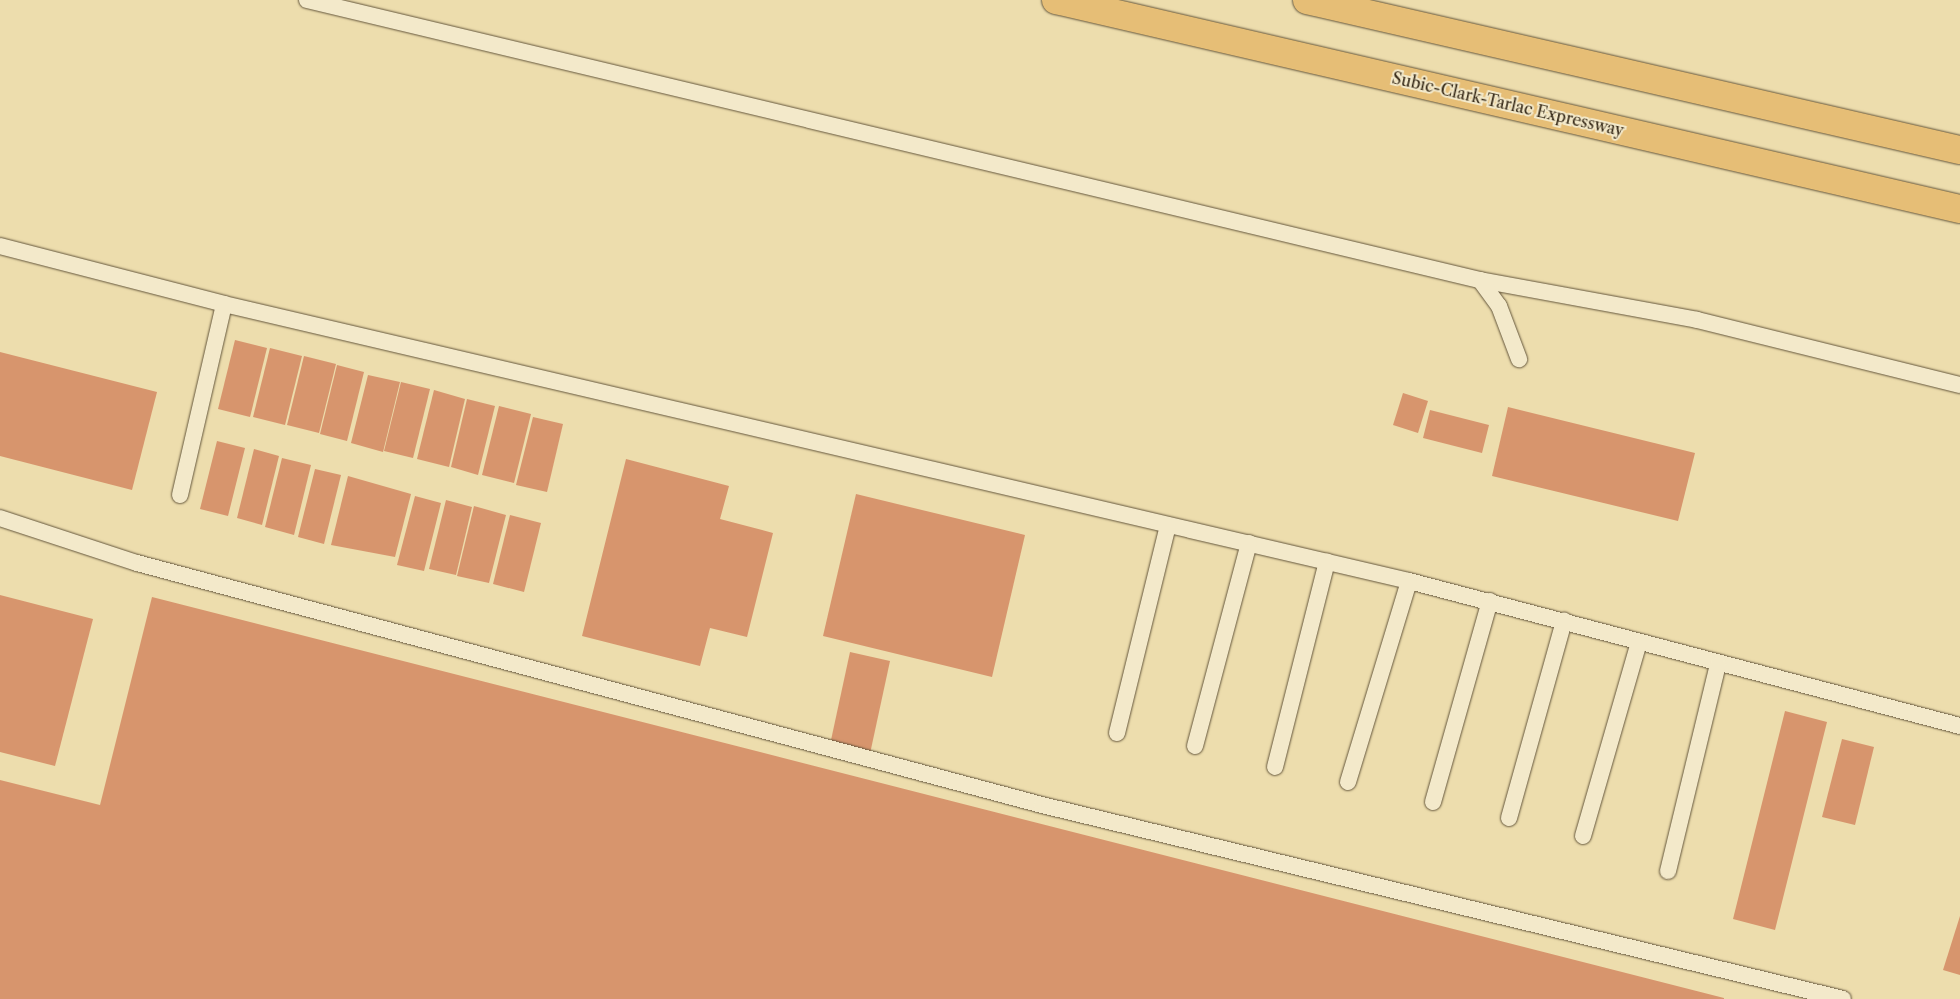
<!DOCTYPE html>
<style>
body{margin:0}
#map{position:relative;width:1960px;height:999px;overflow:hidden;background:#edddad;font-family:"Libre Caslon Text",serif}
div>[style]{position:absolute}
.building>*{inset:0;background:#d7956d}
.roads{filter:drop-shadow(0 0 1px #64563c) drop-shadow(0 0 1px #64563c)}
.lane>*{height:16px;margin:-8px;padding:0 8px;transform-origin:8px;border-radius:8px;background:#f3e9ca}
.highway>*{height:28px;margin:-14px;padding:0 14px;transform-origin:14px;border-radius:14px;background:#e6be76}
span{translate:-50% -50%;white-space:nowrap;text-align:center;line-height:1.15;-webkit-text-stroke:4px #f3e9ca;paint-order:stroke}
.street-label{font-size:16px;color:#362917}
</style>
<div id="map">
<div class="building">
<div style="clip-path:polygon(235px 340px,267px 348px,250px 417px,218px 409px)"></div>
<div style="clip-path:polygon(270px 348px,302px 356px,285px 425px,253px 417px)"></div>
<div style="clip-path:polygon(0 352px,157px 392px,132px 490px,0 456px)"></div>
<div style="clip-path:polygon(304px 356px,336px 364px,319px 433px,287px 425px)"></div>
<div style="clip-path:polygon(337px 365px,364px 372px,347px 441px,320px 434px)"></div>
<div style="clip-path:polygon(368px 375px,400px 382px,383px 452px,351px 443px)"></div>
<div style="clip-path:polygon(401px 382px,430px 389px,413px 458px,384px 451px)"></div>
<div style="clip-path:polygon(434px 390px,465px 399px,449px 467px,417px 459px)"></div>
<div style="clip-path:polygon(1403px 393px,1428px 401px,1418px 433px,1393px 425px)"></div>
<div style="clip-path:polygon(467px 399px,495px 406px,478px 475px,451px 467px)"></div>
<div style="clip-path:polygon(499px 406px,531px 414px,514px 483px,482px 475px)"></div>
<div style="clip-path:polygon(1508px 407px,1695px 453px,1678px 521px,1492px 476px)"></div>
<div style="clip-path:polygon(1430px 410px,1489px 425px,1482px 453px,1423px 438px)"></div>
<div style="clip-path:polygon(533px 417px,563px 424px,547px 492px,516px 485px)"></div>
<div style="clip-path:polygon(217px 441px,245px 448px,228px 516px,200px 509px)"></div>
<div style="clip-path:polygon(254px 449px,279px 456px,262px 525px,237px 518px)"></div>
<div style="clip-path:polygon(282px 458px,311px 465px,294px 535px,265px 527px)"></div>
<div style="clip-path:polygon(626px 459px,729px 486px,720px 519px,773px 533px,747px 637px,710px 628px,700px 666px,582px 636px)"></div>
<div style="clip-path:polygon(315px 469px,341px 475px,324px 544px,298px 537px)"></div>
<div style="clip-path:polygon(348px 476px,411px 494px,395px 557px,331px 545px)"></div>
<div style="clip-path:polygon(856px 494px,1025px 535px,992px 677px,823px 636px)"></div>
<div style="clip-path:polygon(415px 496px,441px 503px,424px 571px,397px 565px)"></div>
<div style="clip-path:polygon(446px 500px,472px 507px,456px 575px,429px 569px)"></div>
<div style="clip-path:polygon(474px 506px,506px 515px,489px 583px,457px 576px)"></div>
<div style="clip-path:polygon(510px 515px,541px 523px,524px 592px,493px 584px)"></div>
<div style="clip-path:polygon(0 595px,93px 619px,55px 766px,0 752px)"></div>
<div style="clip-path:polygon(152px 597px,1724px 998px,1724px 999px,0 999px,0 780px,100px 805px)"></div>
<div style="clip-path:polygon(850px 652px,890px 661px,868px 763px,828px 754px)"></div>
<div style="clip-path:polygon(1785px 711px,1827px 722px,1775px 930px,1733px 919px)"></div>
<div style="clip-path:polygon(1842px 739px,1874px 747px,1855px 825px,1822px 817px)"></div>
<div style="clip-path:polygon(1960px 916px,1960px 975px,1943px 970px)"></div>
</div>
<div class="roads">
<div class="lane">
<div style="left:307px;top:0;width:1206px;rotate:13.43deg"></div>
<div style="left:1480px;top:280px;width:221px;rotate:10.4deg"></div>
<div style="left:1697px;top:320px;width:271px;rotate:13.9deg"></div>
<div style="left:0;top:246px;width:231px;rotate:14.5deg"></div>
<div style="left:224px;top:304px;width:1217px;rotate:13.16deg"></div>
<div style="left:1409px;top:581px;width:570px;rotate:14.74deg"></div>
<div style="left:1480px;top:280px;width:32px;rotate:54deg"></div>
<div style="left:1499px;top:306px;width:57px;rotate:69.3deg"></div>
<div style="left:180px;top:495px;width:196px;rotate:-77deg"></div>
<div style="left:0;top:518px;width:144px;rotate:18.2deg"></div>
<div style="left:137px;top:563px;width:937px;rotate:14.97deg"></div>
<div style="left:1042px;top:805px;width:824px;rotate:13.61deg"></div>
<div style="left:1117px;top:733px;width:214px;rotate:-76.2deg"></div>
<div style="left:1195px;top:746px;width:210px;rotate:-75.1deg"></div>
<div style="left:1275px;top:767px;width:212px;rotate:-75.8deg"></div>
<div style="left:1348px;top:782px;width:210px;rotate:-73.1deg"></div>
<div style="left:1433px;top:802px;width:209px;rotate:-74.2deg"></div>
<div style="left:1509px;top:818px;width:205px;rotate:-74.4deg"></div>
<div style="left:1583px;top:836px;width:202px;rotate:-73.9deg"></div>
<div style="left:1668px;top:871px;width:212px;rotate:-76.4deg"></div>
</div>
<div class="highway">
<div style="left:1056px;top:0;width:928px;rotate:13.02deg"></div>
<div style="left:1307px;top:0;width:670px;rotate:12.94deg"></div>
</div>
</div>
<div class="street-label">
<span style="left:1508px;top:104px;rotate:13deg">Subic-Clark-Tarlac Expressway</span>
</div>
</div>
